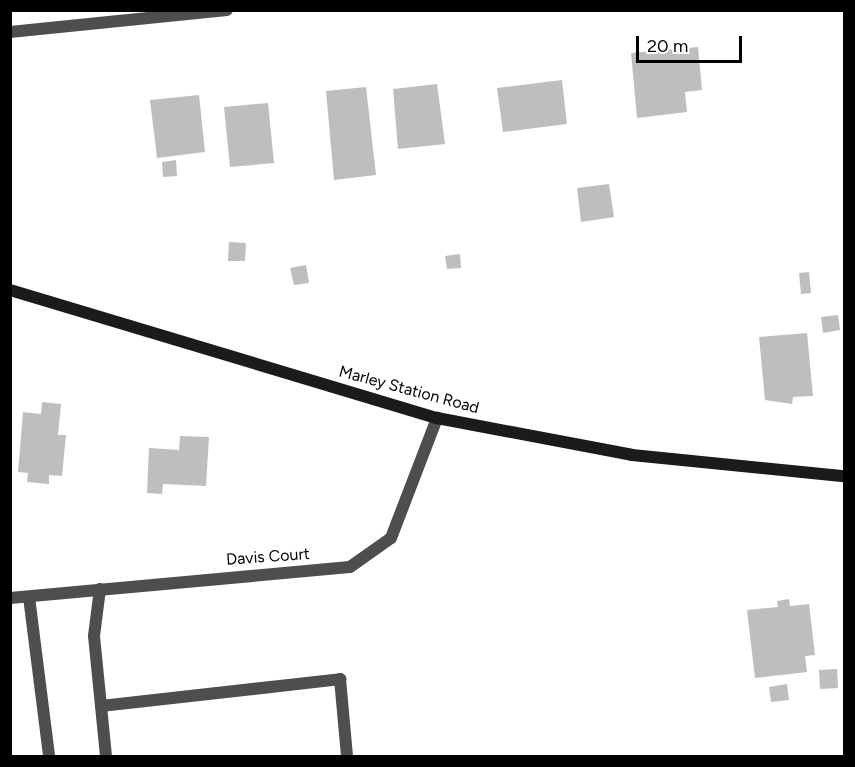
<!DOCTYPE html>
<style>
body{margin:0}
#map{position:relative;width:855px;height:767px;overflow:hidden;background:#fff;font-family:Figtree,sans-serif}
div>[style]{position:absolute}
.building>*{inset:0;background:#bebebe}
.service>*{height:12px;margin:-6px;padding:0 6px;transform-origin:6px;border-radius:6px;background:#4e4e4e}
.minor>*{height:12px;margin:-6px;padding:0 6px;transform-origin:6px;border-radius:6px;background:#4e4e4e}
.secondary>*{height:12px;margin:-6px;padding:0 6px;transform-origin:6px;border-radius:6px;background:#1b1b1b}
span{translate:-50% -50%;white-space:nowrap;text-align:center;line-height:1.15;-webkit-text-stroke:4.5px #fff;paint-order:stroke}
.street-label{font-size:16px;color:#000}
.frame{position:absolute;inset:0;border:12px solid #000;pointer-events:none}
.scale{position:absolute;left:636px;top:36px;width:106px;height:27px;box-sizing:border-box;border:3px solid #000;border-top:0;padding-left:8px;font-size:18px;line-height:21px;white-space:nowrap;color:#000;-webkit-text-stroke:4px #fff;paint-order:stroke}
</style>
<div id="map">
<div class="building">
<div style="clip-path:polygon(698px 47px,702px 90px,685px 92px,687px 112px,637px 118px,631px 53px)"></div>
<div style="clip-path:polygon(562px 80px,567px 124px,503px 132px,497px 88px)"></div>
<div style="clip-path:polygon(437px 84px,445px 144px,398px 149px,393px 89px)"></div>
<div style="clip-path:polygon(366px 87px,376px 175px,334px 180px,326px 91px)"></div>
<div style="clip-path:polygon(199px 95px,205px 152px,157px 158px,150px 100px)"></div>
<div style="clip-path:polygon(268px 103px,274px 163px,230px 167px,224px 107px)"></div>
<div style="clip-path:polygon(176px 160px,177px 176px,163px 177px,162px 162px)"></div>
<div style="clip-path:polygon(609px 184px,614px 217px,581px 222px,577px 188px)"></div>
<div style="clip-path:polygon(229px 242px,246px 243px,245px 261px,228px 261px)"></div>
<div style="clip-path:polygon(460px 254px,461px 268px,447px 269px,445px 256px)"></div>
<div style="clip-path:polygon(306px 265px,309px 283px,294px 285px,290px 268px)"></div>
<div style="clip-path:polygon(809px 272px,811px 293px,801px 294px,799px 273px)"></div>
<div style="clip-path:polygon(838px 315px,840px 330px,823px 333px,821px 317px)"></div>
<div style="clip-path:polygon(807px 333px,813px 396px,793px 397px,792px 404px,765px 400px,759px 337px)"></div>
<div style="clip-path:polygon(42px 402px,61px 404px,58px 435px,66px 435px,62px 476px,49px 475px,49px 484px,27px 482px,28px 473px,18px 472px,23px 412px,41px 414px)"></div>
<div style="clip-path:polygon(180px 436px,209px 437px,206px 486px,163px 484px,162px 494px,147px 493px,149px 448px,179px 450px)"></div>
<div style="clip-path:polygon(789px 599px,790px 606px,809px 604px,815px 655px,805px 656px,807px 672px,755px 678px,747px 610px,778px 607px,777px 601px)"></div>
<div style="clip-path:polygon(837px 669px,838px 688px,820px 689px,819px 670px)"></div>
<div style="clip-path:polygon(787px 684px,789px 700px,771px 702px,769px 687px)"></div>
</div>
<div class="service">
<div style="left:100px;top:589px;width:47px;rotate:97.3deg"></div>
<div style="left:94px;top:636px;width:121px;rotate:84.3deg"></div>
<div style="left:29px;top:597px;width:160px;rotate:82.8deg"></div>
<div style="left:101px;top:706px;width:241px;rotate:-6.4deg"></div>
<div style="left:340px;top:679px;width:77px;rotate:84.8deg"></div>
</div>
<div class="minor">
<div style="left:10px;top:32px;width:218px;rotate:-5.8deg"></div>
<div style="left:10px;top:598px;width:341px;rotate:-5.2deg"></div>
<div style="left:350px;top:567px;width:50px;rotate:-35.3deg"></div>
<div style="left:391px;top:538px;width:129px;rotate:-69deg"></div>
</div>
<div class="secondary">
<div style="left:10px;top:290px;width:446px;rotate:16.7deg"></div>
<div style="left:437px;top:418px;width:198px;rotate:10.7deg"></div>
<div style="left:632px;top:455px;width:213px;rotate:5.7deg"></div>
</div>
<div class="street-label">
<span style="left:409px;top:390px;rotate:15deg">Marley Station Road</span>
<span style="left:268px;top:557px;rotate:-4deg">Davis Court</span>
</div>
<div class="frame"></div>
<div class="scale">20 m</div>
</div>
